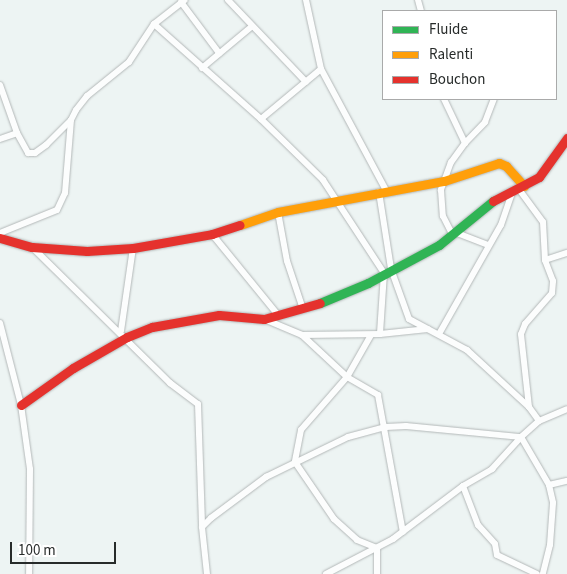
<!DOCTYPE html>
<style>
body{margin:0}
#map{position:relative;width:567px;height:574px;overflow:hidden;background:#edf4f3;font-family:"Source Sans 3",sans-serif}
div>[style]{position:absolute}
.roads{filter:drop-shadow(0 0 1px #b3b8b8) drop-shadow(0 0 1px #b3b8b8)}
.street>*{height:6px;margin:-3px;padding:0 3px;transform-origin:3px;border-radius:3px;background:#fcfdfd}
.fast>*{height:9px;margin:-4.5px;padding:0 4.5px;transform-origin:4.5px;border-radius:4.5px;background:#30b455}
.slow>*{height:9px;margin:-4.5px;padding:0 4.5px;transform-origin:4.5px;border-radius:4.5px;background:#ff9f0a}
.jam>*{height:9px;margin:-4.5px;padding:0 4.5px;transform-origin:4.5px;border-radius:4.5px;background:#e5322d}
span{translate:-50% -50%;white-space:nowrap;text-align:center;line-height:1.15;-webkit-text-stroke:4.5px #fff;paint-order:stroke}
.legend{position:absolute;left:382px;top:10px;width:175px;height:90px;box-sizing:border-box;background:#fff;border:1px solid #a9aaaa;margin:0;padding:6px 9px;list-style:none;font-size:15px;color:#272b2a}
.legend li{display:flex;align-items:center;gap:10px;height:25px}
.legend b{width:25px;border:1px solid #a9aaaa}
.scale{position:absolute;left:10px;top:542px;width:106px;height:22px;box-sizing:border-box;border:2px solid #272b2a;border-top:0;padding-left:6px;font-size:15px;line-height:18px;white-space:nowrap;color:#272b2a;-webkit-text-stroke:4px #fff;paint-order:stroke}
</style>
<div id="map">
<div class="roads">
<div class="street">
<div style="left:228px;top:0;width:113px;rotate:46.4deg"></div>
<div style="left:306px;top:0;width:71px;rotate:77.7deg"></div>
<div style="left:321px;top:69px;width:137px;rotate:61.8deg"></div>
<div style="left:418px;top:0;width:11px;rotate:75deg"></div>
<div style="left:181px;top:2px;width:64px;rotate:53.3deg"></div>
<div style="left:154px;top:24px;width:143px;rotate:41.6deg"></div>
<div style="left:261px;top:119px;width:87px;rotate:44.5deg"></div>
<div style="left:323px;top:180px;width:111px;rotate:56.7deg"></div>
<div style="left:384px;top:273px;width:61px;rotate:93.8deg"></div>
<div style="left:380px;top:334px;width:78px;rotate:179.3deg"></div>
<div style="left:202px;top:68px;width:64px;rotate:-39.9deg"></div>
<div style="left:0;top:85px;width:51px;rotate:70.5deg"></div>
<div style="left:17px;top:133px;width:23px;rotate:61deg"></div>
<div style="left:28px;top:153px;width:7px"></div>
<div style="left:35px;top:153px;width:14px;rotate:-36deg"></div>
<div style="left:46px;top:145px;width:35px;rotate:-45deg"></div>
<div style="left:444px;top:99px;width:49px;rotate:64.5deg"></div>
<div style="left:465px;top:143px;width:24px;rotate:126deg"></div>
<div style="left:451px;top:162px;width:30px;rotate:110deg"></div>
<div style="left:441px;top:190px;width:26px;rotate:86deg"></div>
<div style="left:443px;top:216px;width:22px;rotate:63deg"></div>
<div style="left:261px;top:119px;width:78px;rotate:-39.8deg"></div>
<div style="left:0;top:139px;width:18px;rotate:-19deg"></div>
<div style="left:465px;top:143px;width:29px;rotate:-46deg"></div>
<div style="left:485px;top:122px;width:25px;rotate:-69deg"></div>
<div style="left:518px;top:188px;width:42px;rotate:53.7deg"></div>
<div style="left:543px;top:222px;width:38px;rotate:87deg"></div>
<div style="left:379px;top:192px;width:78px;rotate:81.1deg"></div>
<div style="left:391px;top:269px;width:53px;rotate:70.2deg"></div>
<div style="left:409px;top:319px;width:66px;rotate:28.1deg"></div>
<div style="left:467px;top:350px;width:84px;rotate:42.6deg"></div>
<div style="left:529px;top:407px;width:17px;rotate:54deg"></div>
<div style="left:278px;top:212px;width:50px;rotate:79.6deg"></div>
<div style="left:287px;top:261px;width:51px;rotate:71.6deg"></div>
<div style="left:0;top:233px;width:61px;rotate:-22deg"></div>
<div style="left:57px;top:210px;width:19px;rotate:-65deg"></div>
<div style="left:65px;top:193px;width:73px;rotate:-85.3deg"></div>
<div style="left:71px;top:120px;width:11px;rotate:-63deg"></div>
<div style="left:76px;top:110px;width:18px;rotate:-52deg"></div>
<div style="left:87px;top:96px;width:54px;rotate:-39deg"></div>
<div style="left:129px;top:62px;width:45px;rotate:-56.7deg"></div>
<div style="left:154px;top:24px;width:39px;rotate:-38deg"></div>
<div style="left:457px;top:233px;width:34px;rotate:21deg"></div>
<div style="left:212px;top:234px;width:104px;rotate:50.8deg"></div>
<div style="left:32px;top:247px;width:194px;rotate:44.6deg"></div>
<div style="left:170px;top:383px;width:35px;rotate:37deg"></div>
<div style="left:198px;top:404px;width:123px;rotate:88.1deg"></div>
<div style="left:264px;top:319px;width:41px;rotate:22.8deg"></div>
<div style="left:302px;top:335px;width:62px;rotate:43deg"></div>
<div style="left:347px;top:377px;width:36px;rotate:30deg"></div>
<div style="left:378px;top:395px;width:139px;rotate:79.7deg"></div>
<div style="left:0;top:323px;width:85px;rotate:75.6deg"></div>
<div style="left:21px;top:405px;width:65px;rotate:82deg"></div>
<div style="left:30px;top:469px;width:105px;rotate:90.5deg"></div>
<div style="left:121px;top:331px;width:84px;rotate:-81.8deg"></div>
<div style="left:380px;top:334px;width:48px;rotate:-5.9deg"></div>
<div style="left:439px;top:334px;width:125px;rotate:-60.4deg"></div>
<div style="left:501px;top:225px;width:37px;rotate:-71deg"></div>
<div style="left:371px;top:335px;width:48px;rotate:119.7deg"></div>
<div style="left:347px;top:377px;width:70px;rotate:131deg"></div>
<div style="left:301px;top:430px;width:33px;rotate:101deg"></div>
<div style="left:295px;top:462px;width:69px;rotate:55.6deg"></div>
<div style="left:334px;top:519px;width:31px;rotate:42deg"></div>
<div style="left:357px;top:540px;width:22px;rotate:22deg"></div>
<div style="left:377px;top:548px;width:26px;rotate:90deg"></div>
<div style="left:529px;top:407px;width:73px;rotate:-96.3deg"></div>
<div style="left:521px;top:334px;width:11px;rotate:-68deg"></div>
<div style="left:525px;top:324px;width:41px;rotate:-48.9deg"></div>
<div style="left:552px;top:293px;width:12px;rotate:-85deg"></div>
<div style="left:553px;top:281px;width:22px;rotate:-111deg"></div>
<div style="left:545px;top:260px;width:23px;rotate:-18deg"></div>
<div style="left:549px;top:485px;width:18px;rotate:-13deg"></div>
<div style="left:463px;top:486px;width:42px;rotate:69deg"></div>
<div style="left:478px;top:525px;width:25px;rotate:48deg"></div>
<div style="left:495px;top:544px;width:11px;rotate:80deg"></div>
<div style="left:497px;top:555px;width:44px;rotate:25.4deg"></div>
<div style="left:207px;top:574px;width:47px;rotate:-96.1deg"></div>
<div style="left:202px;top:527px;width:13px;rotate:-45deg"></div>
<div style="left:211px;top:518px;width:69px;rotate:-36.7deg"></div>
<div style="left:266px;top:477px;width:91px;rotate:-26deg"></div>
<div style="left:348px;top:437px;width:39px;rotate:-15deg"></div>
<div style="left:386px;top:427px;width:20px;rotate:-3deg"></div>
<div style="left:406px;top:426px;width:116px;rotate:5.5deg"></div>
<div style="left:521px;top:437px;width:24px;rotate:-42deg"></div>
<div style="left:539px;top:421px;width:30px;rotate:-23deg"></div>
<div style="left:326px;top:574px;width:76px;rotate:-27.6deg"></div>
<div style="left:393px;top:539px;width:88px;rotate:-37.1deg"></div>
<div style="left:463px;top:486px;width:34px;rotate:-30deg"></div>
<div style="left:492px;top:469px;width:43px;rotate:-47.8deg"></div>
<div style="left:521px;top:437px;width:56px;rotate:59.7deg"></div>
<div style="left:549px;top:485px;width:18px;rotate:77deg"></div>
<div style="left:553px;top:503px;width:42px;rotate:94.1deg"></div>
<div style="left:550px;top:545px;width:30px;rotate:104deg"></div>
</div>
<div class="fast">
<div style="left:320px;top:303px;width:52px;rotate:-22.6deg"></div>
<div style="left:368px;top:283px;width:81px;rotate:-28.2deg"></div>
<div style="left:439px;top:245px;width:70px;rotate:-39.2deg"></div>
</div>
<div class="slow">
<div style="left:240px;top:225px;width:40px;rotate:-18.9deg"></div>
<div style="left:278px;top:212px;width:169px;rotate:-10.6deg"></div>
<div style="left:444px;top:181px;width:58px;rotate:-18.1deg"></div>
<div style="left:499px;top:163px;width:8px;rotate:23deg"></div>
<div style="left:506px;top:166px;width:27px;rotate:48deg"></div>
</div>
<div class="jam">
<div style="left:493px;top:201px;width:52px;rotate:-27.6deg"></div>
<div style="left:539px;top:177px;width:48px;rotate:-54.3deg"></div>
<div style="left:0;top:238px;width:33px;rotate:16deg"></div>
<div style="left:32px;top:247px;width:55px;rotate:4.2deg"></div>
<div style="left:87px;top:251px;width:46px;rotate:-3.7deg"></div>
<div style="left:133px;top:248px;width:80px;rotate:-10deg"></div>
<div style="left:212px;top:234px;width:29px;rotate:-18deg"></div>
<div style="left:21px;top:405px;width:64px;rotate:-35.4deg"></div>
<div style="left:73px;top:368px;width:62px;rotate:-29.9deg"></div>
<div style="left:127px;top:337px;width:27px;rotate:-22deg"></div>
<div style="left:152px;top:327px;width:68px;rotate:-10.2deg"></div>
<div style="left:219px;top:315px;width:45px;rotate:5.1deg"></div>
<div style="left:264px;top:319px;width:58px;rotate:-15.9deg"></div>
</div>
</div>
<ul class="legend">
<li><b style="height:6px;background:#30b455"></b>Fluide</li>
<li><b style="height:6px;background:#ff9f0a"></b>Ralenti</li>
<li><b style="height:6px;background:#e5322d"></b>Bouchon</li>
</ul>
<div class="scale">100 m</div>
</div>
